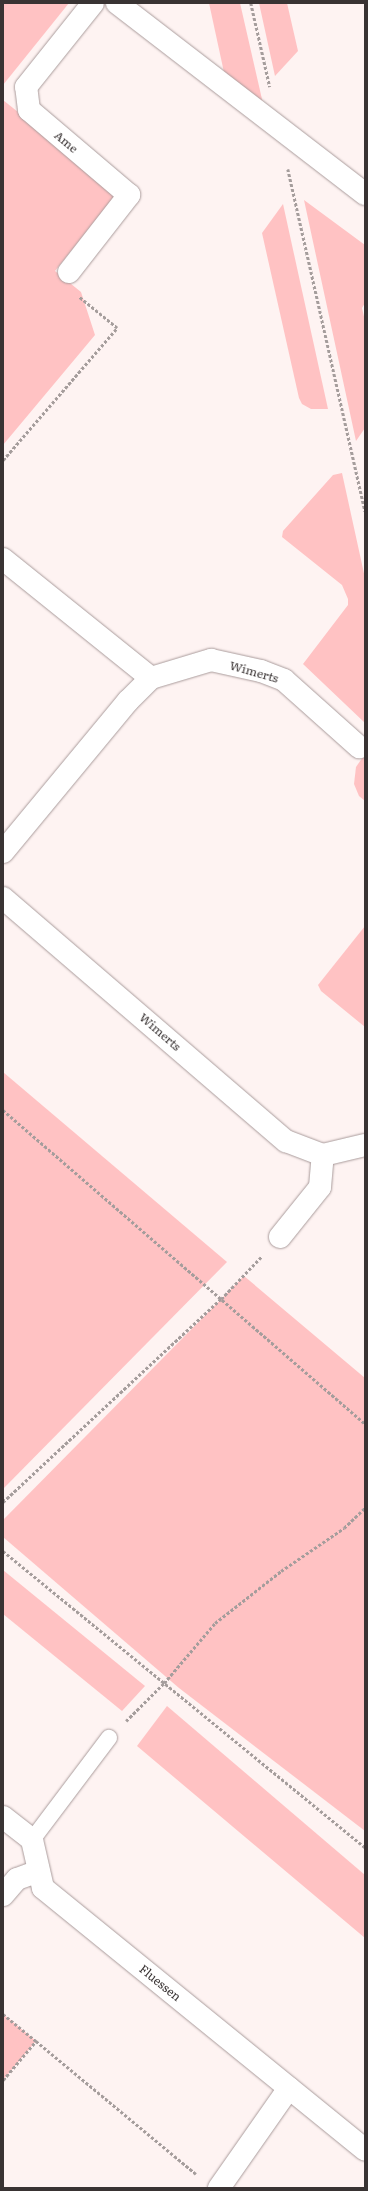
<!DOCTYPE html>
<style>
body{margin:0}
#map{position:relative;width:368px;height:2191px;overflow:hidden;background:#fef3f2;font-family:Literata,serif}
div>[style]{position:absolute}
.green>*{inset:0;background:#ffc2c3}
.path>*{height:2.5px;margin-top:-1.25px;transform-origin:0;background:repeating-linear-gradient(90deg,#a59d9c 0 3px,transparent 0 5px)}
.roads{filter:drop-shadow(0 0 1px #aa9c9c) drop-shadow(0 0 1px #aa9c9c)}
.service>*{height:16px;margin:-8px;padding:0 8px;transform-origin:8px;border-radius:8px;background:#fff}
.minor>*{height:22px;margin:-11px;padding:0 11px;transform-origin:11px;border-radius:11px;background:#fff}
span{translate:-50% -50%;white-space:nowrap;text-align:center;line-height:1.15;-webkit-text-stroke:4px #fff;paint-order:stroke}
.street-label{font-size:12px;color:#393333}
.frame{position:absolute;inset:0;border:4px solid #393333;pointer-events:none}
</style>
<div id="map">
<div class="green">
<div style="clip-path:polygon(3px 3px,69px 3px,3px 85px)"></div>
<div style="clip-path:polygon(209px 3px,240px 3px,264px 108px,225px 77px)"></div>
<div style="clip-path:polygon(259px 3px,287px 3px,298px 51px,275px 76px)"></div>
<div style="clip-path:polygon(3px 100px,118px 192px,55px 271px,81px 292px,95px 335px,3px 445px)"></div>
<div style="clip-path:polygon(304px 200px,365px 245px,365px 303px,362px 308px,365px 321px,365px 428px,356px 441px)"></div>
<div style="clip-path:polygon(283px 204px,328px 409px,311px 409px,302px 404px,299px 398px,262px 233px)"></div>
<div style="clip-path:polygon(342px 473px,365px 578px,365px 723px,303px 664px,348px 605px,348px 599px,342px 585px,282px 537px,283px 531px,333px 475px)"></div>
<div style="clip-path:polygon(365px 754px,365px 801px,359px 796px,354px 784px,356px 767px)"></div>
<div style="clip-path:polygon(365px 926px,365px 1027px,321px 991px,318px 985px)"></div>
<div style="clip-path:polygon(3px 1072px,227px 1262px,3px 1489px)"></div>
<div style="clip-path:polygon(244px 1276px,365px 1378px,365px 1831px,179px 1688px,3px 1537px,3px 1520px)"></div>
<div style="clip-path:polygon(3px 1570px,145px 1686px,122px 1711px,3px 1614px)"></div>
<div style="clip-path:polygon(167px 1706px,365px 1875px,365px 1938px,137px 1746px)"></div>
<div style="clip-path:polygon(3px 2014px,36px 2041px,3px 2080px)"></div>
</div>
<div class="path">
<div style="left:251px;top:3px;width:86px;rotate:77.3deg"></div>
<div style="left:288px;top:169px;width:351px;rotate:77.3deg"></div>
<div style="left:3px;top:460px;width:174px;rotate:-49.2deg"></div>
<div style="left:117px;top:328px;width:49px;rotate:-140.8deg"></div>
<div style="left:3px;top:1110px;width:479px;rotate:40.9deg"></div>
<div style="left:3px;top:1502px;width:298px;rotate:-43deg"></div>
<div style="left:221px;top:1299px;width:59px;rotate:-46.4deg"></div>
<div style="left:3px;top:1551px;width:468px;rotate:39.3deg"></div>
<div style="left:126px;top:1721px;width:54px;rotate:-45deg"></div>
<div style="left:164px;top:1683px;width:79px;rotate:-49.6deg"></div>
<div style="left:215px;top:1623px;width:84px;rotate:-38.2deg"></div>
<div style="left:281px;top:1571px;width:76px;rotate:-34.3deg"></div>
<div style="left:344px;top:1528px;width:29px;rotate:-44deg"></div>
<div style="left:3px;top:2014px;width:43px;rotate:39.3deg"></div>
<div style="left:3px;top:2080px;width:51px;rotate:-49.8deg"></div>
<div style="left:36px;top:2041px;width:208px;rotate:39.7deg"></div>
</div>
<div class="roads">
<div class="service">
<div style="left:32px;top:1840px;width:128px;rotate:-53deg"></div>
</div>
<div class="minor">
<div style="left:117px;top:3px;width:313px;rotate:37.6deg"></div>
<div style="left:69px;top:272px;width:98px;rotate:-52.1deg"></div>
<div style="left:129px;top:195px;width:131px;rotate:-139.6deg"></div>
<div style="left:29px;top:110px;width:23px;rotate:-97deg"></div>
<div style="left:26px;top:87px;width:107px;rotate:-51.4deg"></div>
<div style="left:3px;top:559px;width:190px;rotate:38.8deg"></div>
<div style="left:3px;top:852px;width:196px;rotate:-50.4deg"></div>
<div style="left:128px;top:701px;width:33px;rotate:-45deg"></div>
<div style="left:151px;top:678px;width:63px;rotate:-16.7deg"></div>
<div style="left:211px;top:660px;width:51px;rotate:12.4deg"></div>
<div style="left:261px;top:671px;width:25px;rotate:21deg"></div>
<div style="left:284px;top:680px;width:101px;rotate:41.8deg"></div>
<div style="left:3px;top:898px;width:373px;rotate:40.7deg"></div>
<div style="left:286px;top:1141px;width:40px;rotate:21deg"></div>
<div style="left:323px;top:1155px;width:43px;rotate:-13.4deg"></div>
<div style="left:280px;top:1237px;width:64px;rotate:-51.3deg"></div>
<div style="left:320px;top:1187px;width:32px;rotate:-85deg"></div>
<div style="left:3px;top:1817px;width:37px;rotate:38deg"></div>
<div style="left:32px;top:1840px;width:49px;rotate:77.1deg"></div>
<div style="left:43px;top:1888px;width:415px;rotate:39.1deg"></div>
<div style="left:3px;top:1895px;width:21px;rotate:-49deg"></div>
<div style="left:17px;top:1879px;width:23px;rotate:-20deg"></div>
<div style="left:219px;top:2188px;width:122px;rotate:-55deg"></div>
</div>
</div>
<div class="street-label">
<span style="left:66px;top:142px;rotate:40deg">Ame</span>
<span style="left:254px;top:672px;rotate:16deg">Wimerts</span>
<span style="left:160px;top:1032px;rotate:41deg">Wimerts</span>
<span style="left:160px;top:1983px;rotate:39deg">Fluessen</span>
</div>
<div class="frame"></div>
</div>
